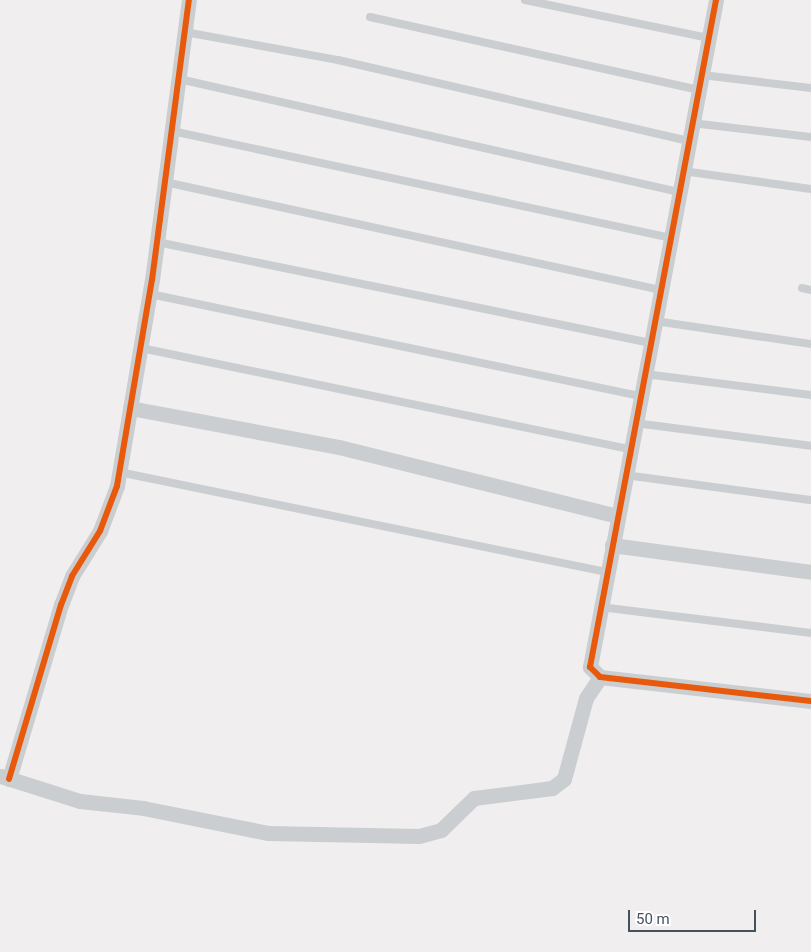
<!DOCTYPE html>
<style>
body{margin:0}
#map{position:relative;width:811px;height:952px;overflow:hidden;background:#f0eeee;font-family:Roboto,sans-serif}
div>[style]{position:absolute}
.lane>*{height:8px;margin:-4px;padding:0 4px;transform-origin:4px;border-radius:4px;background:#caced0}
.street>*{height:15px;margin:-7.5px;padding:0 7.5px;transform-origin:7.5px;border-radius:7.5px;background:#caced0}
.cycleway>*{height:6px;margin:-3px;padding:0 3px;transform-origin:3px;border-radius:3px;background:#e8590c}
span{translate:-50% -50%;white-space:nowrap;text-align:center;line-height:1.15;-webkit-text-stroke:4px #fff;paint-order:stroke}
.scale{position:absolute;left:628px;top:910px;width:128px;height:22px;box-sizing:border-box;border:2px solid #44525d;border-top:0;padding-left:6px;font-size:15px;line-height:18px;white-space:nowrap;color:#44525d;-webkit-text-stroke:4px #fff;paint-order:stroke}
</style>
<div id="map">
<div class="lane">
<div style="left:525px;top:0;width:187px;rotate:11.7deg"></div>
<div style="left:370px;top:17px;width:336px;rotate:12.5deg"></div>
<div style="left:185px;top:32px;width:156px;rotate:10.4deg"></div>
<div style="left:338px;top:60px;width:360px;rotate:13deg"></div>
<div style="left:702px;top:75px;width:110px;rotate:6.8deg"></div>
<div style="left:179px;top:79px;width:513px;rotate:12.73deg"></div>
<div style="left:692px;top:123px;width:120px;rotate:6.7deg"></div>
<div style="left:172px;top:131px;width:510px;rotate:12.1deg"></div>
<div style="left:683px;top:171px;width:129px;rotate:8deg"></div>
<div style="left:165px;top:182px;width:508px;rotate:12.28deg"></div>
<div style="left:157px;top:242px;width:504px;rotate:11.56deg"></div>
<div style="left:802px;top:288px;width:9px;rotate:13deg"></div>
<div style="left:150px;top:294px;width:501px;rotate:11.76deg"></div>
<div style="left:655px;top:321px;width:158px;rotate:8.4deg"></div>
<div style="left:141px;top:348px;width:499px;rotate:11.7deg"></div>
<div style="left:645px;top:374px;width:167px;rotate:7.2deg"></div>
<div style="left:635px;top:423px;width:177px;rotate:7.4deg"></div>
<div style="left:119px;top:472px;width:497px;rotate:11.6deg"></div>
<div style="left:625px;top:475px;width:188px;rotate:7.7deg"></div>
<div style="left:600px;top:607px;width:213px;rotate:7deg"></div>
</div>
<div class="street">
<div style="left:716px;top:0;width:679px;rotate:100.7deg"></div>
<div style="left:590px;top:667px;width:14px;rotate:45deg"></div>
<div style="left:600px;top:677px;width:212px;rotate:6.5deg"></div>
<div style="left:130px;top:408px;width:213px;rotate:10.6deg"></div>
<div style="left:339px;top:447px;width:286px;rotate:13.9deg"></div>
<div style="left:612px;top:545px;width:201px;rotate:7.7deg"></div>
<div style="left:1px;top:776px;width:83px;rotate:17.6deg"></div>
<div style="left:80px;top:801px;width:63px;rotate:6.3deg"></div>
<div style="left:143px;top:808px;width:127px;rotate:11.3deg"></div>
<div style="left:268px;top:833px;width:151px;rotate:1.1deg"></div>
<div style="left:419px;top:836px;width:23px;rotate:-15deg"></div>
<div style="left:441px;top:830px;width:46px;rotate:-44.1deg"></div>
<div style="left:474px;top:798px;width:79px;rotate:-7.3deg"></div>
<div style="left:552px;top:788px;width:15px;rotate:-37deg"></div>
<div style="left:564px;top:779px;width:84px;rotate:-74.8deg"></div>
<div style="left:586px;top:698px;width:25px;rotate:-56deg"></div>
<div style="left:9px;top:779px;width:182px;rotate:-73.4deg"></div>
<div style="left:61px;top:605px;width:31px;rotate:-69deg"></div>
<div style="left:72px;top:576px;width:53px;rotate:-58.1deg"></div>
<div style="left:100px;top:531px;width:48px;rotate:-69.3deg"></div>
<div style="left:117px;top:486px;width:209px;rotate:-80.4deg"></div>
<div style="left:152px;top:280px;width:282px;rotate:-82.5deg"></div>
</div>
<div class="cycleway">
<div style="left:716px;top:0;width:679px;rotate:100.7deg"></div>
<div style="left:590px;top:667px;width:14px;rotate:45deg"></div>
<div style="left:600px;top:677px;width:212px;rotate:6.5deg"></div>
<div style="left:9px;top:779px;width:182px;rotate:-73.4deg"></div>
<div style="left:61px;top:605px;width:31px;rotate:-69deg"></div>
<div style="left:72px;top:576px;width:53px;rotate:-58.1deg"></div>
<div style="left:100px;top:531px;width:48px;rotate:-69.3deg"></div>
<div style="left:117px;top:486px;width:209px;rotate:-80.4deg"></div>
<div style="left:152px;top:280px;width:282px;rotate:-82.5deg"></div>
</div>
<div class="scale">50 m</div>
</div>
